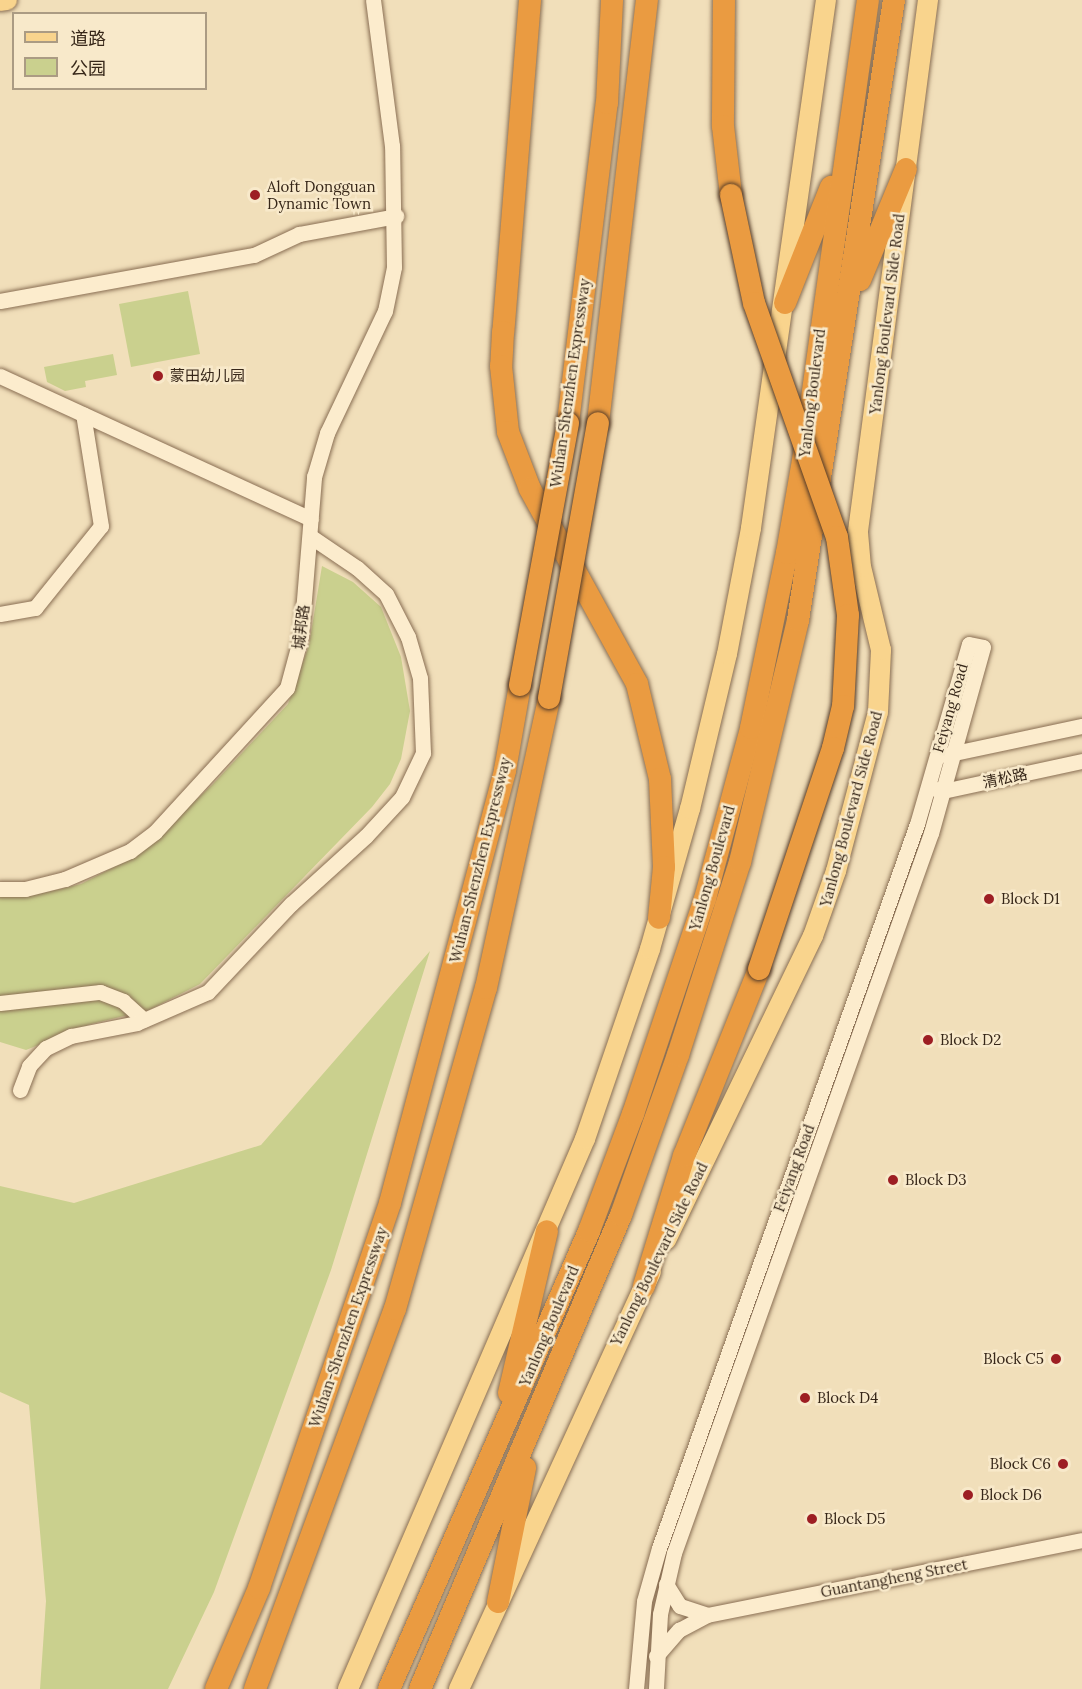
<!DOCTYPE html>
<meta charset="utf-8">
<style>
body{margin:0}
#map{position:relative;width:1082px;height:1689px;overflow:hidden;background:#f1dfba;font-family:Lora,"Noto Sans SC",serif}
div>[style]{position:absolute}
.green>*{inset:0;background:#cad08e}
.roads{filter:drop-shadow(0 0 2px #896e53) drop-shadow(0 0 2px #896e53)}
.minor>*{height:15px;margin:-7.5px;padding:0 7.5px;transform-origin:7.5px;border-radius:7.5px;background:#fceccd}
.major>*{height:20px;margin:-10px;padding:0 10px;transform-origin:10px;border-radius:10px;background:#f9d48d}
.highway>*{height:22px;margin:-11px;padding:0 11px;transform-origin:11px;border-radius:11px;background:#ea9b41}
.bridges{filter:drop-shadow(0 0 2px #563c28) drop-shadow(0 0 2px #563c28)}
.highway-bridge>*{height:22px;margin:-11px;padding:0 11px;transform-origin:11px;border-radius:11px;background:#ea9b41}
.dots>*{width:16px;height:16px;translate:-50% -50%;box-sizing:border-box;border:3px solid #f8e9ca;border-radius:50%}
span{translate:-50% -50%;white-space:nowrap;text-align:center;line-height:1.15;-webkit-text-stroke:5px #f8e9ca;paint-order:stroke}
.poi-label{font-size:15px;color:#372719}
.left{translate:0 -50%;text-align:left}
.right{translate:-100% -50%;text-align:right}
.street-label{font-size:15px;color:#372719}
.legend{position:absolute;left:12px;top:12px;width:195px;height:78px;box-sizing:border-box;background:#f8e9ca;border:2px solid #ab9b83;margin:0;padding:8px 10px;list-style:none;font-size:18px;color:#372719}
.legend li{display:flex;align-items:center;gap:12px;height:30px}
.legend b{width:30px;border:2px solid #ab9b83}
</style>
<div id="map">
<div class="green">
<div style="clip-path:polygon(188px 291px,200px 354px,131px 367px,119px 304px)"></div>
<div style="clip-path:polygon(113px 354px,117px 375px,85px 381px,86px 387px,65px 391px,47px 382px,44px 367px)"></div>
<div style="clip-path:polygon(322px 566px,353px 582px,381px 607px,401px 657px,410px 711px,401px 759px,390px 784px,372px 807px,200px 984px,149px 1010px,91px 1024px,26px 1050px,0 1042px,0 896px,30px 896px,81px 884px,137px 855px,212px 785px,288px 704px,309px 645px)"></div>
<div style="clip-path:polygon(430px 951px,331px 1270px,214px 1592px,168px 1689px,40px 1689px,46px 1601px,29px 1405px,0 1392px,0 1186px,74px 1203px,261px 1145px)"></div>
</div>
<div class="roads">
<div class="minor">
<div style="left:0;top:301px;width:258px;rotate:-10.3deg"></div>
<div style="left:254px;top:255px;width:50px;rotate:-25deg"></div>
<div style="left:299px;top:234px;width:99px;rotate:-10.5deg"></div>
<div style="left:0;top:376px;width:342px;rotate:24.7deg"></div>
<div style="left:0;top:614px;width:36px;rotate:-10deg"></div>
<div style="left:35px;top:608px;width:105px;rotate:-51.2deg"></div>
<div style="left:101px;top:526px;width:113px;rotate:-99.1deg"></div>
<div style="left:945px;top:755px;width:140px;rotate:-12deg"></div>
<div style="left:936px;top:789px;width:7px;rotate:16deg"></div>
<div style="left:943px;top:791px;width:142px;rotate:-12.2deg"></div>
<div style="left:0;top:889px;width:25px"></div>
<div style="left:25px;top:889px;width:41px;rotate:-14deg"></div>
<div style="left:65px;top:879px;width:71px;rotate:-23.3deg"></div>
<div style="left:130px;top:851px;width:31px;rotate:-37deg"></div>
<div style="left:155px;top:832px;width:195px;rotate:-47.5deg"></div>
<div style="left:287px;top:688px;width:54px;rotate:-74.9deg"></div>
<div style="left:301px;top:636px;width:160px;rotate:-85.3deg"></div>
<div style="left:314px;top:477px;width:46px;rotate:-73.5deg"></div>
<div style="left:327px;top:433px;width:135px;rotate:-64.6deg"></div>
<div style="left:385px;top:311px;width:45px;rotate:-78.4deg"></div>
<div style="left:394px;top:267px;width:121px;rotate:-90.9deg"></div>
<div style="left:392px;top:146px;width:147px;rotate:-97.4deg"></div>
<div style="left:0;top:1003px;width:101px;rotate:-6.3deg"></div>
<div style="left:100px;top:992px;width:25px;rotate:21deg"></div>
<div style="left:123px;top:1001px;width:28px;rotate:42deg"></div>
<div style="left:20px;top:1090px;width:26px;rotate:-69deg"></div>
<div style="left:29px;top:1066px;width:25px;rotate:-47deg"></div>
<div style="left:46px;top:1048px;width:28px;rotate:-26deg"></div>
<div style="left:71px;top:1036px;width:67px;rotate:-11.1deg"></div>
<div style="left:137px;top:1023px;width:77px;rotate:-23.6deg"></div>
<div style="left:208px;top:992px;width:121px;rotate:-46.7deg"></div>
<div style="left:291px;top:904px;width:101px;rotate:-42.2deg"></div>
<div style="left:366px;top:836px;width:53px;rotate:-47.3deg"></div>
<div style="left:402px;top:797px;width:49px;rotate:-64.5deg"></div>
<div style="left:423px;top:753px;width:75px;rotate:-92.3deg"></div>
<div style="left:420px;top:678px;width:43px;rotate:-106.3deg"></div>
<div style="left:408px;top:637px;width:48px;rotate:-117.1deg"></div>
<div style="left:386px;top:594px;width:39px;rotate:-138deg"></div>
<div style="left:357px;top:568px;width:57px;rotate:-145.8deg"></div>
<div style="left:666px;top:1584px;width:26px;rotate:58deg"></div>
<div style="left:680px;top:1606px;width:28px;rotate:18deg"></div>
<div style="left:656px;top:1656px;width:35px;rotate:-49deg"></div>
<div style="left:679px;top:1630px;width:32px;rotate:-28deg"></div>
<div style="left:707px;top:1615px;width:382px;rotate:-11.3deg"></div>
<div style="left:636px;top:1689px;width:88px;rotate:-84.8deg"></div>
<div style="left:644px;top:1601px;width:55px;rotate:-74.2deg"></div>
<div style="left:659px;top:1548px;width:769px;rotate:-70.39deg"></div>
<div style="left:917px;top:824px;width:187px;rotate:-73.9deg"></div>
<div style="left:969px;top:644px;width:14px;rotate:12deg"></div>
<div style="left:983px;top:647px;width:193px;rotate:105.6deg"></div>
<div style="left:931px;top:833px;width:764px;rotate:109.64deg"></div>
<div style="left:674px;top:1553px;width:63px;rotate:102.9deg"></div>
<div style="left:660px;top:1614px;width:75px;rotate:93.1deg"></div>
</div>
<div class="major">
<div style="left:0;top:1px;width:7px;rotate:-8deg"></div>
<div style="left:666px;top:1240px;width:338px;rotate:-64.2deg"></div>
<div style="left:813px;top:936px;width:69px;rotate:-70.5deg"></div>
<div style="left:836px;top:871px;width:164px;rotate:-75.2deg"></div>
<div style="left:878px;top:712px;width:62px;rotate:-87.2deg"></div>
<div style="left:881px;top:650px;width:85px;rotate:-103.5deg"></div>
<div style="left:861px;top:567px;width:36px;rotate:-95deg"></div>
<div style="left:858px;top:531px;width:536px;rotate:-82.49deg"></div>
<div style="left:348px;top:1689px;width:599px;rotate:-66.69deg"></div>
<div style="left:585px;top:1139px;width:201px;rotate:-71.1deg"></div>
<div style="left:650px;top:949px;width:146px;rotate:-74.1deg"></div>
<div style="left:690px;top:809px;width:159px;rotate:-76.6deg"></div>
<div style="left:727px;top:654px;width:128px;rotate:-79.2deg"></div>
<div style="left:751px;top:528px;width:533px;rotate:-81.92deg"></div>
<div style="left:459px;top:1689px;width:459px;rotate:-65.3deg"></div>
</div>
<div class="highway">
<div style="left:530px;top:0;width:333px;rotate:94.6deg"></div>
<div style="left:503px;top:332px;width:34px;rotate:93deg"></div>
<div style="left:501px;top:366px;width:66px;rotate:83.9deg"></div>
<div style="left:508px;top:432px;width:61px;rotate:68.9deg"></div>
<div style="left:530px;top:489px;width:222px;rotate:61.2deg"></div>
<div style="left:637px;top:684px;width:98px;rotate:76.4deg"></div>
<div style="left:660px;top:779px;width:88px;rotate:87.4deg"></div>
<div style="left:664px;top:867px;width:51px;rotate:95.6deg"></div>
<div style="left:724px;top:0;width:126px;rotate:90.5deg"></div>
<div style="left:723px;top:126px;width:69px;rotate:83.4deg"></div>
<div style="left:860px;top:280px;width:120px;rotate:-67.5deg"></div>
<div style="left:785px;top:303px;width:125px;rotate:-68.4deg"></div>
<div style="left:568px;top:423px;width:322px;rotate:-83.1deg"></div>
<div style="left:607px;top:103px;width:103px;rotate:-87.2deg"></div>
<div style="left:598px;top:423px;width:426px;rotate:-83.4deg"></div>
<div style="left:644px;top:1286px;width:136px;rotate:-72.9deg"></div>
<div style="left:684px;top:1156px;width:201px;rotate:-68.1deg"></div>
<div style="left:509px;top:1393px;width:166px;rotate:-76.8deg"></div>
<div style="left:498px;top:1602px;width:137px;rotate:-78.6deg"></div>
<div style="left:216px;top:1689px;width:110px;rotate:-66.9deg"></div>
<div style="left:259px;top:1588px;width:407px;rotate:-71.2deg"></div>
<div style="left:390px;top:1203px;width:448px;rotate:-75.1deg"></div>
<div style="left:505px;top:770px;width:86px;rotate:-80deg"></div>
<div style="left:255px;top:1689px;width:405px;rotate:-69.8deg"></div>
<div style="left:395px;top:1309px;width:334px;rotate:-74.2deg"></div>
<div style="left:486px;top:988px;width:297px;rotate:-77.7deg"></div>
<div style="left:389px;top:1689px;width:500px;rotate:-66.4deg"></div>
<div style="left:589px;top:1231px;width:125px;rotate:-69.4deg"></div>
<div style="left:633px;top:1114px;width:227px;rotate:-71.5deg"></div>
<div style="left:705px;top:899px;width:177px;rotate:-74.9deg"></div>
<div style="left:751px;top:728px;width:179px;rotate:-78.4deg"></div>
<div style="left:787px;top:553px;width:99px;rotate:-80.2deg"></div>
<div style="left:804px;top:455px;width:459px;rotate:-82deg"></div>
<div style="left:420px;top:1689px;width:515px;rotate:-67.02deg"></div>
<div style="left:621px;top:1215px;width:170px;rotate:-70.4deg"></div>
<div style="left:678px;top:1055px;width:203px;rotate:-72.2deg"></div>
<div style="left:740px;top:862px;width:249px;rotate:-76.5deg"></div>
<div style="left:798px;top:620px;width:627px;rotate:-81.2deg"></div>
</div>
</div>
<div class="bridges">
<div class="highway-bridge">
<div style="left:731px;top:195px;width:110px;rotate:78deg"></div>
<div style="left:754px;top:303px;width:248px;rotate:70.5deg"></div>
<div style="left:837px;top:537px;width:79px;rotate:82deg"></div>
<div style="left:848px;top:615px;width:91px;rotate:93.1deg"></div>
<div style="left:843px;top:706px;width:43px;rotate:103.4deg"></div>
<div style="left:833px;top:748px;width:233px;rotate:108.5deg"></div>
<div style="left:520px;top:685px;width:266px;rotate:-79.6deg"></div>
<div style="left:549px;top:698px;width:279px;rotate:-79.9deg"></div>
</div>
</div>
<div class="dots">
<div style="left:255px;top:195px;background:#9d1e23"></div>
<div style="left:158px;top:376px;background:#9d1e23"></div>
<div style="left:989px;top:899px;background:#9d1e23"></div>
<div style="left:928px;top:1040px;background:#9d1e23"></div>
<div style="left:893px;top:1180px;background:#9d1e23"></div>
<div style="left:1056px;top:1359px;background:#9d1e23"></div>
<div style="left:805px;top:1398px;background:#9d1e23"></div>
<div style="left:1063px;top:1464px;background:#9d1e23"></div>
<div style="left:968px;top:1495px;background:#9d1e23"></div>
<div style="left:812px;top:1519px;background:#9d1e23"></div>
</div>
<div class="poi-label">
<span class="left" style="left:267px;top:195px">Aloft Dongguan<br>Dynamic Town</span>
<span class="left" style="left:170px;top:376px">蒙田幼儿园</span>
<span class="left" style="left:1001px;top:899px">Block D1</span>
<span class="left" style="left:940px;top:1040px">Block D2</span>
<span class="left" style="left:905px;top:1180px">Block D3</span>
<span class="right" style="left:1044px;top:1359px">Block C5</span>
<span class="left" style="left:817px;top:1398px">Block D4</span>
<span class="right" style="left:1051px;top:1464px">Block C6</span>
<span class="left" style="left:980px;top:1495px">Block D6</span>
<span class="left" style="left:824px;top:1519px">Block D5</span>
</div>
<div class="street-label">
<span style="left:887px;top:314px;rotate:-83deg">Yanlong Boulevard Side Road</span>
<span style="left:570px;top:383px;rotate:-82deg">Wuhan-Shenzhen Expressway</span>
<span style="left:812px;top:393px;rotate:-83deg">Yanlong Boulevard</span>
<span style="left:301px;top:627px;rotate:-83deg">城邦路</span>
<span style="left:950px;top:708px;rotate:-74deg">Feiyang Road</span>
<span style="left:1005px;top:778px;rotate:-12deg">清松路</span>
<span style="left:851px;top:809px;rotate:-75deg">Yanlong Boulevard Side Road</span>
<span style="left:480px;top:860px;rotate:-76deg">Wuhan-Shenzhen Expressway</span>
<span style="left:712px;top:868px;rotate:-74deg">Yanlong Boulevard</span>
<span style="left:794px;top:1168px;rotate:-70deg">Feiyang Road</span>
<span style="left:659px;top:1254px;rotate:-64deg">Yanlong Boulevard Side Road</span>
<span style="left:549px;top:1326px;rotate:-67deg">Yanlong Boulevard</span>
<span style="left:348px;top:1327px;rotate:-71deg">Wuhan-Shenzhen Expressway</span>
<span style="left:894px;top:1578px;rotate:-11deg">Guantangheng Street</span>
</div>
<ul class="legend">
<li><b style="height:8px;background:#f9d48d"></b>道路</li>
<li><b style="height:16px;background:#cad08e"></b>公园</li>
</ul>
</div>
